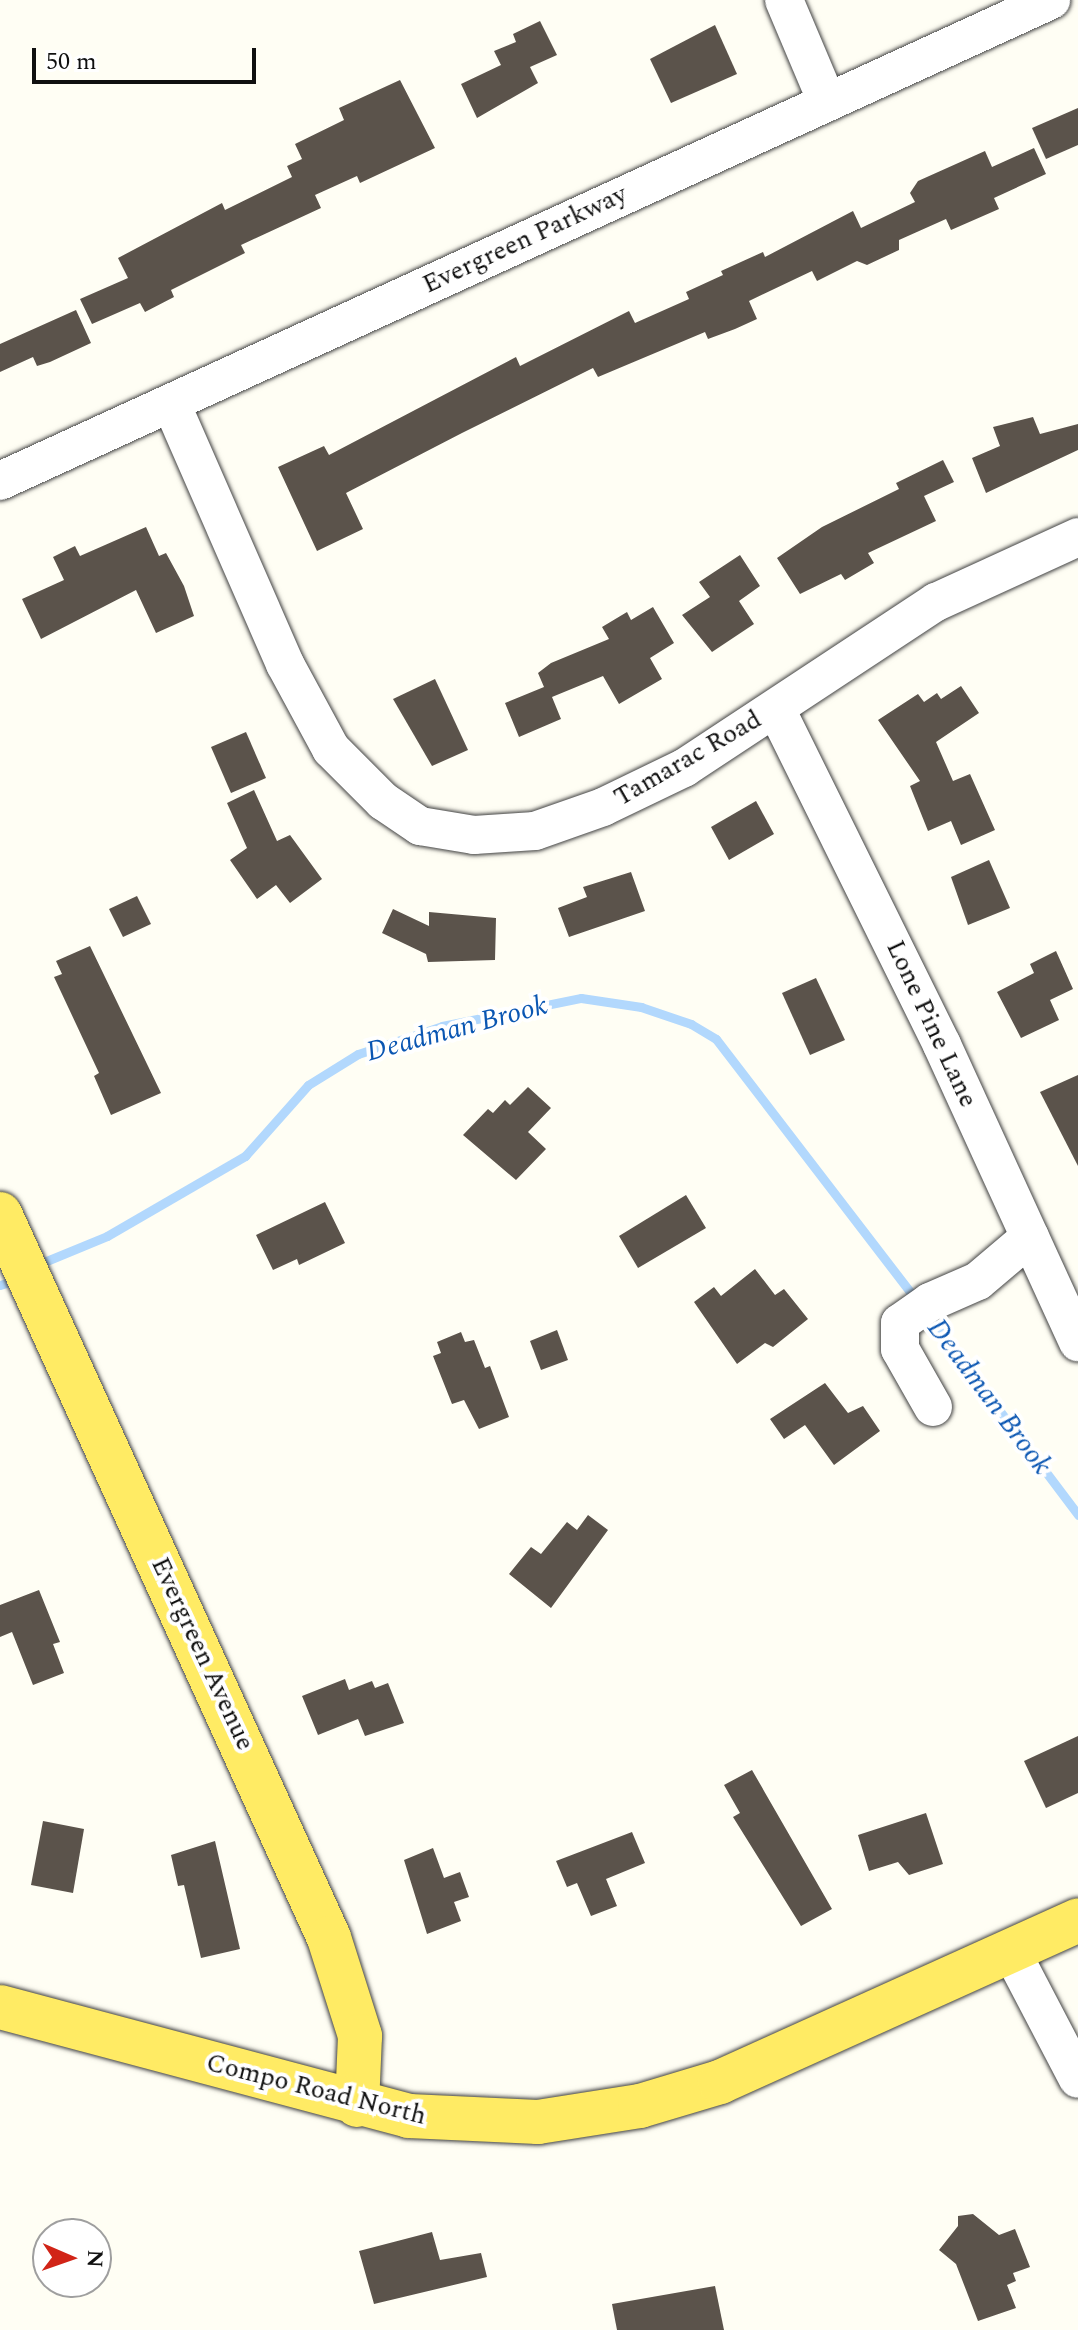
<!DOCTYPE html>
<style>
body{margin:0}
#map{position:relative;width:1078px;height:2330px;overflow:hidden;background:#fffef4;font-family:Spectral,serif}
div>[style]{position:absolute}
.stream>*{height:9px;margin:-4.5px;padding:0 4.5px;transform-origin:4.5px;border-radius:4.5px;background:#b2d8fd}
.building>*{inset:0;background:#5b534b}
.roads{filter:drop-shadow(0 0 2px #434343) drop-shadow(0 0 2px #434343)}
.minor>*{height:38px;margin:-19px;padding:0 19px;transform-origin:19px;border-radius:19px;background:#fff}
.major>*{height:44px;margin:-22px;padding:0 22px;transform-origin:22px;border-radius:22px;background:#ffeb64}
span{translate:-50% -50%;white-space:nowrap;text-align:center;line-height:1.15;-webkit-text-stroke:8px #fff;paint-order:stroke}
.street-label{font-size:26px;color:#101010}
.water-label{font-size:28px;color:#0a56b2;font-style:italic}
.north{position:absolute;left:32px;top:2218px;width:80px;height:80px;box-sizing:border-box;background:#fff;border:2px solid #9f9f9f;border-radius:50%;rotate:92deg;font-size:22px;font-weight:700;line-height:32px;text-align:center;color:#101010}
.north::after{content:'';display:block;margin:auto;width:28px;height:36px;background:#d12417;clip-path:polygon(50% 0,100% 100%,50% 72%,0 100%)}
.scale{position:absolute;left:32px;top:48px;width:224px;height:36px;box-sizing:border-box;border:4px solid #101010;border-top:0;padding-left:10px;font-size:24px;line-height:28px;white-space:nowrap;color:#101010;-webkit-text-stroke:6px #fff;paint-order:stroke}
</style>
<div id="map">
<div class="stream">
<div style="left:44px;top:1262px;width:68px;rotate:-22.4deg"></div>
<div style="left:107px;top:1236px;width:160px;rotate:-30.1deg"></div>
<div style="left:245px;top:1156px;width:95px;rotate:-48.4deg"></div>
<div style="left:308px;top:1085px;width:59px;rotate:-31.8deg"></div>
<div style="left:358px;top:1054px;width:89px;rotate:-18.4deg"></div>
<div style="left:442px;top:1026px;width:142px;rotate:-11.4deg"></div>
<div style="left:581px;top:998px;width:61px;rotate:8.5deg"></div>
<div style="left:641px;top:1007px;width:53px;rotate:18.8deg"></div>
<div style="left:691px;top:1024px;width:29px;rotate:31deg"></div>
<div style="left:716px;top:1039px;width:330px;rotate:52.5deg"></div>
<div style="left:0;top:1285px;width:13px;rotate:-18deg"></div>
<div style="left:926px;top:1313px;width:253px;rotate:53deg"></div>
</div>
<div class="building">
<div style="clip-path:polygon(540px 21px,557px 55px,530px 67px,538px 83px,477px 118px,461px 84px,501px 65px,494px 51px,516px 42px,513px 34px)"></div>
<div style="clip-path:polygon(715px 25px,737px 74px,671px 103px,650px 59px)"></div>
<div style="clip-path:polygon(400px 80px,435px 148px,360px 183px,357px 176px,315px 195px,321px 208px,241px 245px,245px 253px,171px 290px,174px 297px,145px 312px,140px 303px,92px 324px,80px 299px,128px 278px,118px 258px,222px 203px,225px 210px,292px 177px,287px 166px,302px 159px,295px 144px,344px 120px,339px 108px)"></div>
<div style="clip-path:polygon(1078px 108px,1078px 145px,1046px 159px,1032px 128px)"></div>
<div style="clip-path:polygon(1034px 148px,1046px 174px,994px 198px,999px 209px,951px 230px,946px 219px,899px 240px,899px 250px,867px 265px,857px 261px,817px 281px,812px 271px,749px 301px,757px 319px,735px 329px,708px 339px,705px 332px,598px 377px,593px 368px,462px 433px,346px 493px,363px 529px,317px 551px,278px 467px,324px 446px,329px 455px,516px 357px,520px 366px,629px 311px,635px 323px,689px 299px,686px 292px,723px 275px,721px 271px,763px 252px,765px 257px,853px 211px,861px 228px,915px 202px,910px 193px,918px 181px,985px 151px,992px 167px)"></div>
<div style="clip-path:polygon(76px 310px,91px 343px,50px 362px,37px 366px,33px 357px,0 372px,0 344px)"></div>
<div style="clip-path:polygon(1033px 417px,1040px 434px,1078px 424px,1078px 450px,986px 493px,972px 458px,1000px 446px,993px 427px)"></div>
<div style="clip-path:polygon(943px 460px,954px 482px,924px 496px,936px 521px,868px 553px,874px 563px,845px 580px,841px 574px,800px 594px,777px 558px,822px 527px,899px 489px,896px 483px)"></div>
<div style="clip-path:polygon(146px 527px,159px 556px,166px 553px,184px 586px,194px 616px,156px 633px,136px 590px,41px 639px,22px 599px,64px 580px,53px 557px,75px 546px,80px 556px)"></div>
<div style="clip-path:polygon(740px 555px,760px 586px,739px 601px,754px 624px,712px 652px,682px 615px,710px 597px,699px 582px)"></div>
<div style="clip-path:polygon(653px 607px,674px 643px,650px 658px,662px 679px,619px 704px,603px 676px,552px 697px,561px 719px,519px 737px,505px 703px,544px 687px,538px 673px,551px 663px,609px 639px,602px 627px,627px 612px,631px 620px)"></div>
<div style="clip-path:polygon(435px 679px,468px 750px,432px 766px,393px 699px)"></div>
<div style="clip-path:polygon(961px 686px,979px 713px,936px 742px,953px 781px,970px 774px,995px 830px,961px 845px,951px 821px,928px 831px,910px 786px,920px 781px,878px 720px,918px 694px,924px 702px,937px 693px,941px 699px)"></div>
<div style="clip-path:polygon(246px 732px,266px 778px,231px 793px,211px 747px)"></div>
<div style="clip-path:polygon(254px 790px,277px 841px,290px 835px,322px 879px,290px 903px,276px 885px,257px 899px,230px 860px,247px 848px,227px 803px)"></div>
<div style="clip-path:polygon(756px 801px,774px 834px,729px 860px,711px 827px)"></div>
<div style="clip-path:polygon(989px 860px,1010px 908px,968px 925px,951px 877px)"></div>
<div style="clip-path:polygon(631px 872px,645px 911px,569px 937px,558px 908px,587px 897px,583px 887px)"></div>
<div style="clip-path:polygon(137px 896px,151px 924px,123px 937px,109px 909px)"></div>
<div style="clip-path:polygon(393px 909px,429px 926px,429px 912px,496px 918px,495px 960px,428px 962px,426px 954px,382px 933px)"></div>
<div style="clip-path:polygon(90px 946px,161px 1093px,111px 1115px,94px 1076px,99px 1073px,54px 977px,62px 974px,56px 961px)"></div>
<div style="clip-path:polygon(1056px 951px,1073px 989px,1050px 1000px,1059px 1020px,1021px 1038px,997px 992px,1034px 973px,1030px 964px)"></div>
<div style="clip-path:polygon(816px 978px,845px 1040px,810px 1055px,782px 993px)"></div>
<div style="clip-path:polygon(1078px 1075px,1078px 1166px,1040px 1092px)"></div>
<div style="clip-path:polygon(528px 1087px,551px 1108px,528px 1132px,546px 1149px,516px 1180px,463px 1135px,488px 1109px,493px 1113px,505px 1100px,510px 1105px)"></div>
<div style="clip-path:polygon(686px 1195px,706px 1228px,638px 1268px,619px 1236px)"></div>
<div style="clip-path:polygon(325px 1202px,345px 1243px,299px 1265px,297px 1259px,273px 1270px,256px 1235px)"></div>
<div style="clip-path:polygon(755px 1269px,775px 1295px,784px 1289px,808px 1319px,773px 1347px,765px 1343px,737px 1364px,694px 1302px,714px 1287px,721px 1296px)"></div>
<div style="clip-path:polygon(557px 1330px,568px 1360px,541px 1370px,530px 1341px)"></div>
<div style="clip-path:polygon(461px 1332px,465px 1342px,474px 1340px,485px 1368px,490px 1366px,509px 1417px,479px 1429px,464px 1400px,452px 1404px,433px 1356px,441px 1353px,437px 1342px)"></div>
<div style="clip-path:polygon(825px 1383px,848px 1413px,863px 1406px,880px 1431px,834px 1465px,805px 1425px,784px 1439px,770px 1419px)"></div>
<div style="clip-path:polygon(588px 1515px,608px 1530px,551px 1608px,509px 1574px,531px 1547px,541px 1554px,567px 1522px,577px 1530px)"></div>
<div style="clip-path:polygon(39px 1590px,60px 1642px,53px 1644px,64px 1673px,33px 1685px,12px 1632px,0 1637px,0 1605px)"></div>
<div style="clip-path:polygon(345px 1679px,349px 1690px,372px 1681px,375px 1688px,388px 1683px,404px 1723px,365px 1736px,358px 1719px,318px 1735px,302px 1696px)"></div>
<div style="clip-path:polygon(1078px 1736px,1078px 1793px,1046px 1808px,1024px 1761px)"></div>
<div style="clip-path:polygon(752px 1770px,832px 1909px,801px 1926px,733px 1817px,740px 1813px,724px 1785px)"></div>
<div style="clip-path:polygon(926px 1813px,943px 1864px,909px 1875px,898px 1862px,869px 1871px,858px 1835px)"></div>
<div style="clip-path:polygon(43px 1821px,84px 1829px,73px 1893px,31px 1885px)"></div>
<div style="clip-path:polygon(632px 1832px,645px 1863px,606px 1879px,617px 1906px,591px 1916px,577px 1883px,567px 1887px,556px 1861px)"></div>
<div style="clip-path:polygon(215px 1841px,240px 1949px,201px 1958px,184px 1885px,178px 1886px,171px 1855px)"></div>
<div style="clip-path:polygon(433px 1848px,444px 1878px,460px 1872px,469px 1897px,454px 1902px,461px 1921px,427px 1934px,404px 1860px)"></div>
<div style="clip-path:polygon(973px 2214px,999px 2235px,1015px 2229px,1030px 2267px,1013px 2273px,1016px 2281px,1007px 2285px,1016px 2308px,978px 2321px,956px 2264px,939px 2250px,958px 2226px,958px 2216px)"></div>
<div style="clip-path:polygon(432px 2232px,440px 2260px,481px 2253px,487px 2277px,374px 2304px,359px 2251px)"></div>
<div style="clip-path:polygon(715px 2286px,724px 2330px,617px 2330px,612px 2304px)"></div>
</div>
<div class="roads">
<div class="minor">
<div style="left:784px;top:0;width:111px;rotate:67.1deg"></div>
<div style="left:171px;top:403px;width:285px;rotate:66.4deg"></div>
<div style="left:285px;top:664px;width:97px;rotate:61.6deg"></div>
<div style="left:331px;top:749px;width:74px;rotate:45deg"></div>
<div style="left:383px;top:801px;width:45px;rotate:34deg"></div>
<div style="left:420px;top:826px;width:55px;rotate:9.5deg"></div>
<div style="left:474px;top:835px;width:61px;rotate:-3.8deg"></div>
<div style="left:535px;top:831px;width:72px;rotate:-19.4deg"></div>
<div style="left:603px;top:807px;width:90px;rotate:-25.7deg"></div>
<div style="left:684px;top:768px;width:302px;rotate:-33.4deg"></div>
<div style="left:936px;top:602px;width:156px;rotate:-24.6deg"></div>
<div style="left:0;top:481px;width:1156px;rotate:-24.59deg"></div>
<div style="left:776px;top:709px;width:375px;rotate:63.7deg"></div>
<div style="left:942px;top:1045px;width:327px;rotate:65.4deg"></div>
<div style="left:933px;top:1407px;width:67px;rotate:-119.6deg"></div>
<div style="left:900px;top:1349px;width:26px;rotate:-90deg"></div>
<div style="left:900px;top:1323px;width:37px;rotate:-35deg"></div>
<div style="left:930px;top:1302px;width:52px;rotate:-23.6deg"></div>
<div style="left:978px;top:1281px;width:68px;rotate:-40.2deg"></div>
<div style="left:1011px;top:1951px;width:144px;rotate:62.4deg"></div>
</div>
<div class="major">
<div style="left:0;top:1214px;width:795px;rotate:65.56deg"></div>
<div style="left:329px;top:1938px;width:103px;rotate:72.4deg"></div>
<div style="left:360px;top:2036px;width:69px;rotate:92.5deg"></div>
<div style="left:0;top:2007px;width:423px;rotate:14.9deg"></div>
<div style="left:409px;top:2116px;width:129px;rotate:2.7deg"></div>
<div style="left:538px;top:2122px;width:103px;rotate:-8.9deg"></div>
<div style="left:640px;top:2106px;width:84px;rotate:-16.7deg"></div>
<div style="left:720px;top:2082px;width:393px;rotate:-24.3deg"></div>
</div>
</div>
<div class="street-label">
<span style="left:525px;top:240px;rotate:-25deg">Evergreen Parkway</span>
<span style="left:688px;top:759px;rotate:-30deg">Tamarac Road</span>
<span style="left:931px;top:1024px;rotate:65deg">Lone Pine Lane</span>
<span style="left:202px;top:1654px;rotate:65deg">Evergreen Avenue</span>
<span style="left:316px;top:2090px;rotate:14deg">Compo Road North</span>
</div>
<div class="water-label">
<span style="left:457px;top:1029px;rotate:-15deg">Deadman Brook</span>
<span style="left:989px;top:1397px;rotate:53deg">Deadman Brook</span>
</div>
<div class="north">N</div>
<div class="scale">50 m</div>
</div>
